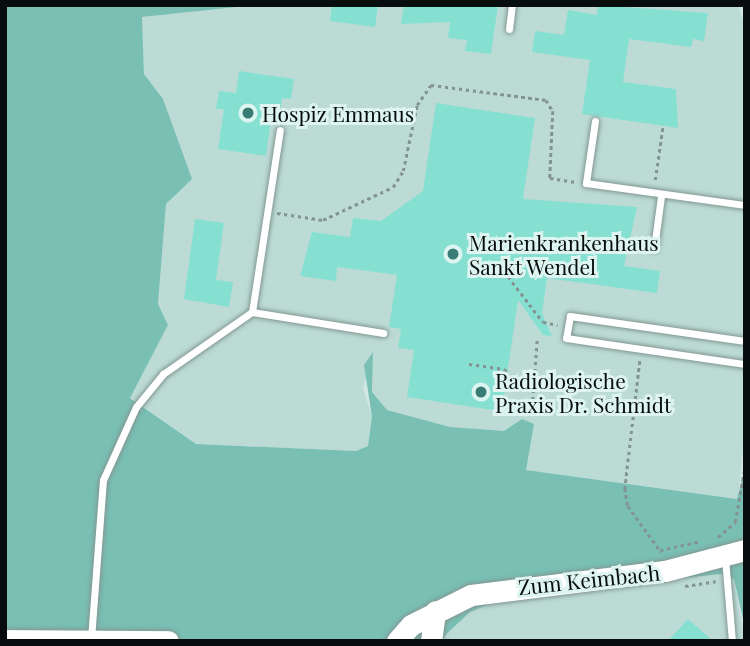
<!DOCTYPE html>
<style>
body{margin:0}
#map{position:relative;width:750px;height:646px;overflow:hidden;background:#d1e7e3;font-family:"Playfair Display",serif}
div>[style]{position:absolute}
.built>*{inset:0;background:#bcdbd5}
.green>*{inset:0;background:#79bfb4}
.building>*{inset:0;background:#86e0d2}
.path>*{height:2.5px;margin-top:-1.25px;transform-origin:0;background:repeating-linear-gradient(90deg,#839391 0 3.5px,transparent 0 7px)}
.roads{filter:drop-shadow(0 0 2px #829793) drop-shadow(0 0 2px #829793)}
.lane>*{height:7px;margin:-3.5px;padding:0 3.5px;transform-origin:3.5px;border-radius:3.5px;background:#fff}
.secondary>*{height:21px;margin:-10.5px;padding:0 10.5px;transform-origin:10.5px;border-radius:10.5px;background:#fff}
.dots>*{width:19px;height:19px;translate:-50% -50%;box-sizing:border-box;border:4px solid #def4f0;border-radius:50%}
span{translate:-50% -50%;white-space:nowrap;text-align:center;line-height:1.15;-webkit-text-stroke:6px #def4f0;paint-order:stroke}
.poi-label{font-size:21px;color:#060d0c}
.left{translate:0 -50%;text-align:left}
.street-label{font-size:21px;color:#060d0c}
.frame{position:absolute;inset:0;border:7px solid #060d0c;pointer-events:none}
</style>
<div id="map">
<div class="built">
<div style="clip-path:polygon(256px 5px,738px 5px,745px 26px,745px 423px,738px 499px,526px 470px,522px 419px,504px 431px,450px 427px,387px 410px,372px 392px,373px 353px,363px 388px,372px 417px,368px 447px,356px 451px,196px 444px,130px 397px,168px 325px,158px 304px,166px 204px,191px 179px,163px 99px,144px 74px,142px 17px)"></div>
<div style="clip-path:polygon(721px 574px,734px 579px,745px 641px,439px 641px,470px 612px,507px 597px)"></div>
</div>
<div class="green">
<div style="clip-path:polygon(5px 5px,256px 5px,142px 17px,144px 74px,163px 99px,192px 179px,166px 204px,158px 304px,168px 325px,130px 398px,196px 444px,356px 451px,368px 446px,372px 417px,364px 365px,373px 352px,372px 392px,387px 410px,450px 427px,504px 431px,522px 419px,534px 424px,526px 470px,737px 499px,745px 468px,745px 628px,734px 579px,721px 574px,507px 597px,470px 612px,439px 641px,5px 641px)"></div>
</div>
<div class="building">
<div style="clip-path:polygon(332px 5px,378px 5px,375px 27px,330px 21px)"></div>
<div style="clip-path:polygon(404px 5px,498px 5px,491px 54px,465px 51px,467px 40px,448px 38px,450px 22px,401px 24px)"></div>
<div style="clip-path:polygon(598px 5px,708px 13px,704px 41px,693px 39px,691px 47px,629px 39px,623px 82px,676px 89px,678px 128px,582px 114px,590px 60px,532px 52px,535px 31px,564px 35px,568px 10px,597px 15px)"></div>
<div style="clip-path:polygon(239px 71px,294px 79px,291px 99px,282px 98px,280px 114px,272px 112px,266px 156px,218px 149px,224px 109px,216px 109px,219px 91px,236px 93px)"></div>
<div style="clip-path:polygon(436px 103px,535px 118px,523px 199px,637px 207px,624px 266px,660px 271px,657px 293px,547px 278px,542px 313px,552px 336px,543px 335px,518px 300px,503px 403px,494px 402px,493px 410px,407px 397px,414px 350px,398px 348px,401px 329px,389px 327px,397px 275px,337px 267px,336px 281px,300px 276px,312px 232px,350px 237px,353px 218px,381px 221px,423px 191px)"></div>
<div style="clip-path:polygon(195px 219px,224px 223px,216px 280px,233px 282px,229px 307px,184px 299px)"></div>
<div style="clip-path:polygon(688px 619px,713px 641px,668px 641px)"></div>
</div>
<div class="path">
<div style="left:655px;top:180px;width:56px;rotate:-81.7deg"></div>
<div style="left:277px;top:213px;width:47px;rotate:8.7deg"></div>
<div style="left:323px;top:220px;width:77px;rotate:-25.2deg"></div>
<div style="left:393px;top:187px;width:19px;rotate:-58deg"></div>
<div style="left:403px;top:171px;width:67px;rotate:-78deg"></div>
<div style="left:417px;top:105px;width:24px;rotate:-55deg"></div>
<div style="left:431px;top:85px;width:116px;rotate:7.4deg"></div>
<div style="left:546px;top:100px;width:13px;rotate:58deg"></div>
<div style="left:553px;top:111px;width:67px;rotate:92.6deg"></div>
<div style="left:550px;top:178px;width:26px;rotate:9deg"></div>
<div style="left:504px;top:271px;width:64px;rotate:52.6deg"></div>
<div style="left:543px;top:322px;width:15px;rotate:11deg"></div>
<div style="left:640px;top:361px;width:128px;rotate:96.7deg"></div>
<div style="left:625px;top:488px;width:18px;rotate:81deg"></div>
<div style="left:628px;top:506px;width:57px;rotate:54.3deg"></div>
<div style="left:469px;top:364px;width:36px;rotate:8deg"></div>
<div style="left:505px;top:369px;width:12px;rotate:66deg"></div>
<div style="left:510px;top:380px;width:25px;rotate:23deg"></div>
<div style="left:532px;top:407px;width:68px;rotate:-85.8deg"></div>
<div style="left:718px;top:537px;width:23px;rotate:-41deg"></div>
<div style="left:735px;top:522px;width:57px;rotate:-79.9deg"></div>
<div style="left:660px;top:550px;width:39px;rotate:-12deg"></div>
<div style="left:685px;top:586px;width:31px;rotate:-9deg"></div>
</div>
<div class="roads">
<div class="lane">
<div style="left:509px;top:29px;width:24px;rotate:-83deg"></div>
<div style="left:595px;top:121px;width:63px;rotate:98.3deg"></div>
<div style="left:586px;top:183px;width:161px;rotate:7.9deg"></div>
<div style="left:654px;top:248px;width:52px;rotate:-82.3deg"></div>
<div style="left:252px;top:312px;width:184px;rotate:-81.3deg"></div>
<div style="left:745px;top:341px;width:177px;rotate:-171.9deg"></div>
<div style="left:570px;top:316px;width:22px;rotate:100deg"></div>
<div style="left:566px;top:338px;width:181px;rotate:8.3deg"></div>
<div style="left:725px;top:558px;width:83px;rotate:85.2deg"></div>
<div style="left:91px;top:639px;width:159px;rotate:-85.7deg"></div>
<div style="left:103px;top:480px;width:80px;rotate:-65.7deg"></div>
<div style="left:136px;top:407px;width:43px;rotate:-50.7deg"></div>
<div style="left:163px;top:374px;width:108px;rotate:-34.9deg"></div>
<div style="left:252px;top:312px;width:133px;rotate:9.1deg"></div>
</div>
<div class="secondary">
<div style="left:5px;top:640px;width:163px;rotate:0.4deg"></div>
<div style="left:397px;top:641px;width:21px;rotate:-49deg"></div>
<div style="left:411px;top:625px;width:67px;rotate:-26.6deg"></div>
<div style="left:471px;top:595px;width:195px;rotate:-7.1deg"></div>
<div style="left:665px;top:571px;width:83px;rotate:-14.7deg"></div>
<div style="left:431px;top:641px;width:30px;rotate:-82deg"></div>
</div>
</div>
<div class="dots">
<div style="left:248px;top:113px;background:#377d73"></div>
<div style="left:453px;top:254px;background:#377d73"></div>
<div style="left:481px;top:392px;background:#377d73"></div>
</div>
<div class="poi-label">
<span class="left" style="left:262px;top:113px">Hospiz Emmaus</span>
<span class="left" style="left:469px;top:254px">Marienkrankenhaus<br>Sankt Wendel</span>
<span class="left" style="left:495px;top:392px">Radiologische<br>Praxis Dr. Schmidt</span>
</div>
<div class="street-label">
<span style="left:589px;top:579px;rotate:-6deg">Zum Keimbach</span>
</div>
<div class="frame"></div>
</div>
